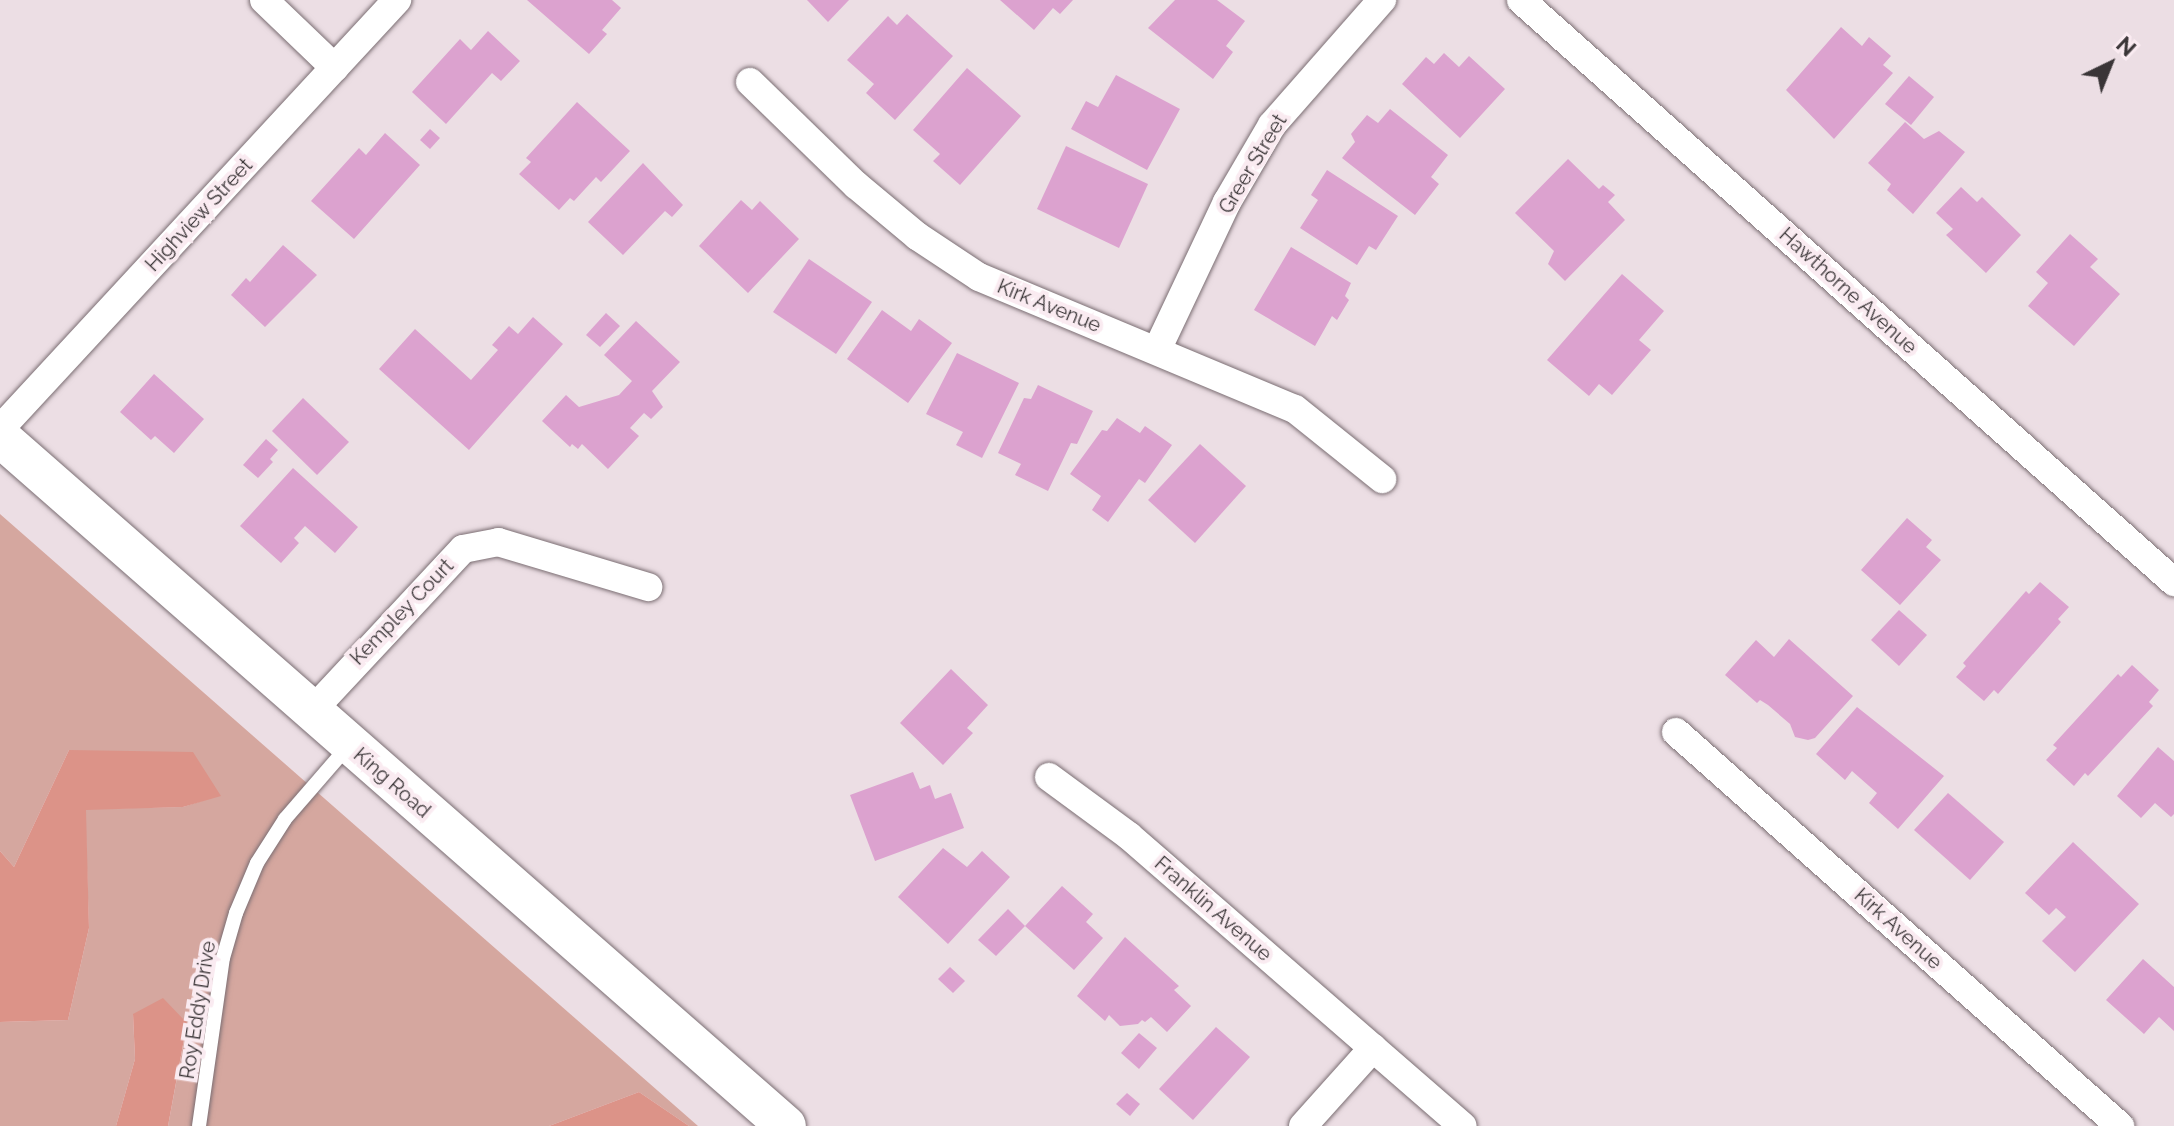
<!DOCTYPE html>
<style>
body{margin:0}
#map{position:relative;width:2174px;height:1126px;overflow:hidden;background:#ecdee4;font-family:Raleway,sans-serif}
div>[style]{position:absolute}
.green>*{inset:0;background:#d5a79f}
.forest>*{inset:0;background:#dc9388}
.building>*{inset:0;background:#dca2cf}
.roads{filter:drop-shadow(0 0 2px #7b6e73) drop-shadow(0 0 2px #7b6e73)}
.lane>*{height:14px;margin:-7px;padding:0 7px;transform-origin:7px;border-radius:7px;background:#fff}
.street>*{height:28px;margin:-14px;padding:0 14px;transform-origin:14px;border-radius:14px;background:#fff}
.secondary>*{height:40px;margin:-20px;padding:0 20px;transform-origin:20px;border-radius:20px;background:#fff}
span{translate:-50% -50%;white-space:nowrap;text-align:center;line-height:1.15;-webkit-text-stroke:8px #faebf1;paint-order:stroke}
.street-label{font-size:20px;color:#3a3537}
.north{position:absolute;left:2070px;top:24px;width:80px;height:80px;-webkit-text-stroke:6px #faebf1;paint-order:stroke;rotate:43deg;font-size:22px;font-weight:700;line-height:32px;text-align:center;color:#3a3537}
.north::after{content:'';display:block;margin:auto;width:28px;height:36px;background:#3a3537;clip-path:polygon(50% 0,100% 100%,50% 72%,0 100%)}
</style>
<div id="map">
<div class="green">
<div style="clip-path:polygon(0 514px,698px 1126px,689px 1126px,639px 1092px,549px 1126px,168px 1126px,187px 1024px,133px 1014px,135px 1059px,116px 1126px,0 1126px,0 1022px,68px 1020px,89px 928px,85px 809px,183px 807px,220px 795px,69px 750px,14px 867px,0 851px)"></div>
</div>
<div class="forest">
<div style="clip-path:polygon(69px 750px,193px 752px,221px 796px,183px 807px,86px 810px,89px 928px,68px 1020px,0 1022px,0 851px,14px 867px)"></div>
<div style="clip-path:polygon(163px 998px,187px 1023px,168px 1126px,116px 1126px,135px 1059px,133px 1014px)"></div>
<div style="clip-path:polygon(639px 1092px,689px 1126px,549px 1126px)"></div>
</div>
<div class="building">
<div style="clip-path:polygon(527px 0,612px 0,621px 8px,602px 30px,607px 34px,589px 54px)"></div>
<div style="clip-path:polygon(807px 0,849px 0,828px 22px)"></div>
<div style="clip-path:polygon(1000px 0,1073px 0,1060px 14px,1053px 8px,1034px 30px)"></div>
<div style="clip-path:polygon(1175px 0,1217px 0,1245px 21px,1226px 46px,1233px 52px,1213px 79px,1148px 28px)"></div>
<div style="clip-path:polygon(907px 14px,953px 56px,895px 120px,866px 93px,874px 84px,847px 60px,888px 16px,897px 25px)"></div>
<div style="clip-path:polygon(1841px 27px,1862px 46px,1869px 37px,1891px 56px,1883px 65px,1893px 73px,1834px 139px,1786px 90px)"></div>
<div style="clip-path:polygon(488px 31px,520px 61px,501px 81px,492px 73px,446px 124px,412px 92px,460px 39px,471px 50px)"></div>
<div style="clip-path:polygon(1444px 53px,1459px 67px,1469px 56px,1505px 89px,1460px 138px,1402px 84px,1426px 57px,1434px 64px)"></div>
<div style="clip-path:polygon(967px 68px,1021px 116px,960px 185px,933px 161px,940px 154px,913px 130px)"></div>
<div style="clip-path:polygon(1116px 75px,1180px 109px,1147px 170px,1071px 129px,1086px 101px,1098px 107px)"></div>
<div style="clip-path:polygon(1909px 76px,1934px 97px,1911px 125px,1885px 104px)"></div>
<div style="clip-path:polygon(577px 102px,630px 151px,601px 182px,596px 177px,574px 201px,570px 198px,559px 210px,519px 174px,531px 162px,526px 158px)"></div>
<div style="clip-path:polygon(1390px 109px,1448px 155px,1431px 177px,1439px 184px,1415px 215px,1342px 158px,1355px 142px,1351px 134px,1367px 115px,1378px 123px)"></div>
<div style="clip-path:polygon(1905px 122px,1924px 139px,1939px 131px,1965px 152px,1913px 214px,1887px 190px,1891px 184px,1868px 163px)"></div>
<div style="clip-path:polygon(430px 129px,440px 138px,430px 149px,420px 140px)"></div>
<div style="clip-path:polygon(385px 133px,420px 165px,354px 239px,311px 201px,359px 148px,366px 155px)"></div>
<div style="clip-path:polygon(1066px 146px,1148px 184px,1119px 248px,1037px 209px)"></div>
<div style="clip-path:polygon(1568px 159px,1599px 189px,1603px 185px,1615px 195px,1608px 202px,1625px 220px,1565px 281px,1548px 264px,1554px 251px,1515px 213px)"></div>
<div style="clip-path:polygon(643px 163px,683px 205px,672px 217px,665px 211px,623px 255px,588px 222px)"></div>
<div style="clip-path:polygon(1327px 170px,1398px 216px,1376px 250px,1369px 246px,1357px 265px,1300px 228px,1318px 200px,1311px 195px)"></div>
<div style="clip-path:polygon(1961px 187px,1977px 202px,1982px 197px,2021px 235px,1986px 273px,1946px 235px,1953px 229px,1936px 213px)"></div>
<div style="clip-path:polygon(741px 200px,752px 210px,760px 201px,799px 239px,748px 293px,699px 246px)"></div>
<div style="clip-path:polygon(2070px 234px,2098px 259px,2090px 267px,2120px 294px,2074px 346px,2028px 306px,2048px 283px,2036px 272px)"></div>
<div style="clip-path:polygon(283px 245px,317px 275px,265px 327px,231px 295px,246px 278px,250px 282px)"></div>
<div style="clip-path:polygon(1291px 247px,1351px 283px,1345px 296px,1349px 300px,1337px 320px,1332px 316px,1315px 346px,1254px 310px)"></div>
<div style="clip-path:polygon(809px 259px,872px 302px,836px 354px,773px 312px)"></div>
<div style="clip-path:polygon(1622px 274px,1664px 311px,1639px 340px,1651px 350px,1612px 395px,1599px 384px,1589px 396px,1547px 360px)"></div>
<div style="clip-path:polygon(882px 310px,911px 331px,919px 319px,952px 343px,908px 403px,847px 359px)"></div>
<div style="clip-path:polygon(606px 313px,620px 326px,600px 347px,586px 335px)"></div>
<div style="clip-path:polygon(533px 317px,563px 344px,469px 450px,379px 369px,415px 329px,471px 380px,498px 350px,492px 345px,509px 326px,518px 334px)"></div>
<div style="clip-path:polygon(636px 321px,680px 362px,652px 391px,663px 407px,651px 419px,644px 413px,630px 428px,639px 436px,608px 469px,582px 444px,578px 449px,572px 444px,570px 447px,542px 421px,566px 395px,579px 407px,619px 395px,632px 381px,604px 355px)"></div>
<div style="clip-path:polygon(957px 353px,1019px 383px,982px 458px,956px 445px,963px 432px,926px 414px)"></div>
<div style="clip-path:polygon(154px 374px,204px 419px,174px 453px,155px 436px,151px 440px,120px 412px)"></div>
<div style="clip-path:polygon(1038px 385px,1093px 411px,1077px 444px,1071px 443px,1048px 491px,1015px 475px,1021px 464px,998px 453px,1024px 398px,1031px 399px)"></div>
<div style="clip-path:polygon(303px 398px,349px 442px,317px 475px,272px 431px)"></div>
<div style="clip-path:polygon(1117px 418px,1140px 433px,1145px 426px,1172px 445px,1145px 483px,1139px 479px,1108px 522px,1092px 510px,1101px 496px,1070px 474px,1102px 430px,1107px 431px)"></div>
<div style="clip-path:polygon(266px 439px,278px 450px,270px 459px,273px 462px,258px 478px,243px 465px)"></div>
<div style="clip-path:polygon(1200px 444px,1246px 486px,1195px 543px,1148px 500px)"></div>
<div style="clip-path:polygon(293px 468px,358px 527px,335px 553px,305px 526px,294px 538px,299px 543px,281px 563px,240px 526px)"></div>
<div style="clip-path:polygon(1907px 518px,1932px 540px,1926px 547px,1941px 560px,1900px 605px,1861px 570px)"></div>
<div style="clip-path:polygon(2040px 582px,2069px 607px,2058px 619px,2061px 622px,1998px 694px,1994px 690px,1984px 701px,1956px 677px,1966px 666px,1963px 663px,2026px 591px,2029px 594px)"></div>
<div style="clip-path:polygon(1899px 610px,1927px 635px,1899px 666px,1871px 640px)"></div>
<div style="clip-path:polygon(1789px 639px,1853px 696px,1815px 738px,1808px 740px,1795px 737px,1790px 724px,1768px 705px,1760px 700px,1757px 703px,1725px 675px,1756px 640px,1774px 657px)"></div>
<div style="clip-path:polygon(2132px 665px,2159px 690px,2149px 702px,2153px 706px,2088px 776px,2085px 773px,2074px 786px,2046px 760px,2057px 748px,2053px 745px,2118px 674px,2121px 677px)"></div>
<div style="clip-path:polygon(951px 669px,988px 705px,967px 728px,973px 733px,943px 765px,900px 723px)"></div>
<div style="clip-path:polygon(1857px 707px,1944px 776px,1898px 829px,1869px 803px,1877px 793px,1852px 771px,1845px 780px,1816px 754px)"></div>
<div style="clip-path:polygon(2158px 747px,2174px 761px,2174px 814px,2171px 817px,2155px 803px,2141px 818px,2117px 796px)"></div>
<div style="clip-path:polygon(913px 772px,920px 789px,930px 785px,935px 799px,951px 793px,964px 828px,875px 861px,850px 795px)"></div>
<div style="clip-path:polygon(1948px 793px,2004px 842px,1970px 880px,1914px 830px)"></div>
<div style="clip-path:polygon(2073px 842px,2139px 904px,2075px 972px,2042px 941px,2066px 917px,2056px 908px,2049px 915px,2025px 893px)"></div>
<div style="clip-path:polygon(943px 848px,967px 867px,982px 851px,1010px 877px,948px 944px,898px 897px)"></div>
<div style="clip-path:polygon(1062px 886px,1093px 914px,1086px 922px,1103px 938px,1074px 970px,1025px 926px)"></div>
<div style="clip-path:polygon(1008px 909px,1025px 926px,996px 956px,978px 940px)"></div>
<div style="clip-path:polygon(1125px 937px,1179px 986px,1174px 990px,1191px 1006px,1167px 1032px,1151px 1017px,1145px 1022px,1142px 1020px,1138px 1024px,1120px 1026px,1109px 1015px,1105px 1021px,1077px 996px)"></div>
<div style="clip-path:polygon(2143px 959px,2174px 987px,2174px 1031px,2159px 1017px,2144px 1034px,2106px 1000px)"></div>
<div style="clip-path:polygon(950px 967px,965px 981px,953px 993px,938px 979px)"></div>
<div style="clip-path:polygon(1216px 1027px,1250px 1057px,1193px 1120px,1159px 1089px)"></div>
<div style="clip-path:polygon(1139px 1033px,1157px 1048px,1139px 1069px,1121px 1053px)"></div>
<div style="clip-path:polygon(1127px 1093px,1140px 1104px,1130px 1116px,1116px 1104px)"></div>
</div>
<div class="roads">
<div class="lane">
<div style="left:199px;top:1126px;width:170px;rotate:-81.9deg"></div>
<div style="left:223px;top:958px;width:47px;rotate:-73.9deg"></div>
<div style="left:236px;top:913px;width:54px;rotate:-67.2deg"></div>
<div style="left:257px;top:863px;width:52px;rotate:-57.5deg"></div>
<div style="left:285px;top:819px;width:98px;rotate:-49.1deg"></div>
</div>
<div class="street">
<div style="left:264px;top:0;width:98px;rotate:43.8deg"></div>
<div style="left:1521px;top:0;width:875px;rotate:41.71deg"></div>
<div style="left:750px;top:82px;width:148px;rotate:44.2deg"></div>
<div style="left:856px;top:185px;width:80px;rotate:39.9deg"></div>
<div style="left:917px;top:236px;width:74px;rotate:33.5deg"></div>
<div style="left:979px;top:277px;width:342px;rotate:22.7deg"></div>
<div style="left:1295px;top:409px;width:112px;rotate:38.8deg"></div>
<div style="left:1157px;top:350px;width:164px;rotate:-64.7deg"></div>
<div style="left:1227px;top:202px;width:89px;rotate:-59.7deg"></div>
<div style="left:1272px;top:125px;width:167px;rotate:-48.7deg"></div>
<div style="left:0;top:429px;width:585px;rotate:-47.22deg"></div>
<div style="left:311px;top:712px;width:223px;rotate:-47deg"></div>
<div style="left:463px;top:549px;width:36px;rotate:-11deg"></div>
<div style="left:498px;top:542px;width:157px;rotate:16.7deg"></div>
<div style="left:1676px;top:732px;width:594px;rotate:41.59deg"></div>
<div style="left:1049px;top:777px;width:99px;rotate:36.4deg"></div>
<div style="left:1129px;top:836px;width:442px;rotate:41deg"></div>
<div style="left:1303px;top:1126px;width:105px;rotate:-48.1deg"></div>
</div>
<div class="secondary">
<div style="left:0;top:437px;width:1045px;rotate:41.24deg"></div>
</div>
</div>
<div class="street-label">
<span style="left:1253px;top:164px;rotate:-59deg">Greer Street</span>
<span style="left:199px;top:215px;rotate:-47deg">Highview Street</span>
<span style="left:1848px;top:291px;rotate:42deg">Hawthorne Avenue</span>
<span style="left:1049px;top:306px;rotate:22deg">Kirk Avenue</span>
<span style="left:402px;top:612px;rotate:-46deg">Kempley Court</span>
<span style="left:392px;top:783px;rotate:41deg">King Road</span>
<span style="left:1213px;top:909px;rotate:41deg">Franklin Avenue</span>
<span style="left:1898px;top:929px;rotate:42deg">Kirk Avenue</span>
<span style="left:198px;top:1010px;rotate:-81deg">Roy Eddy Drive</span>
</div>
<div class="north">N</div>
</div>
